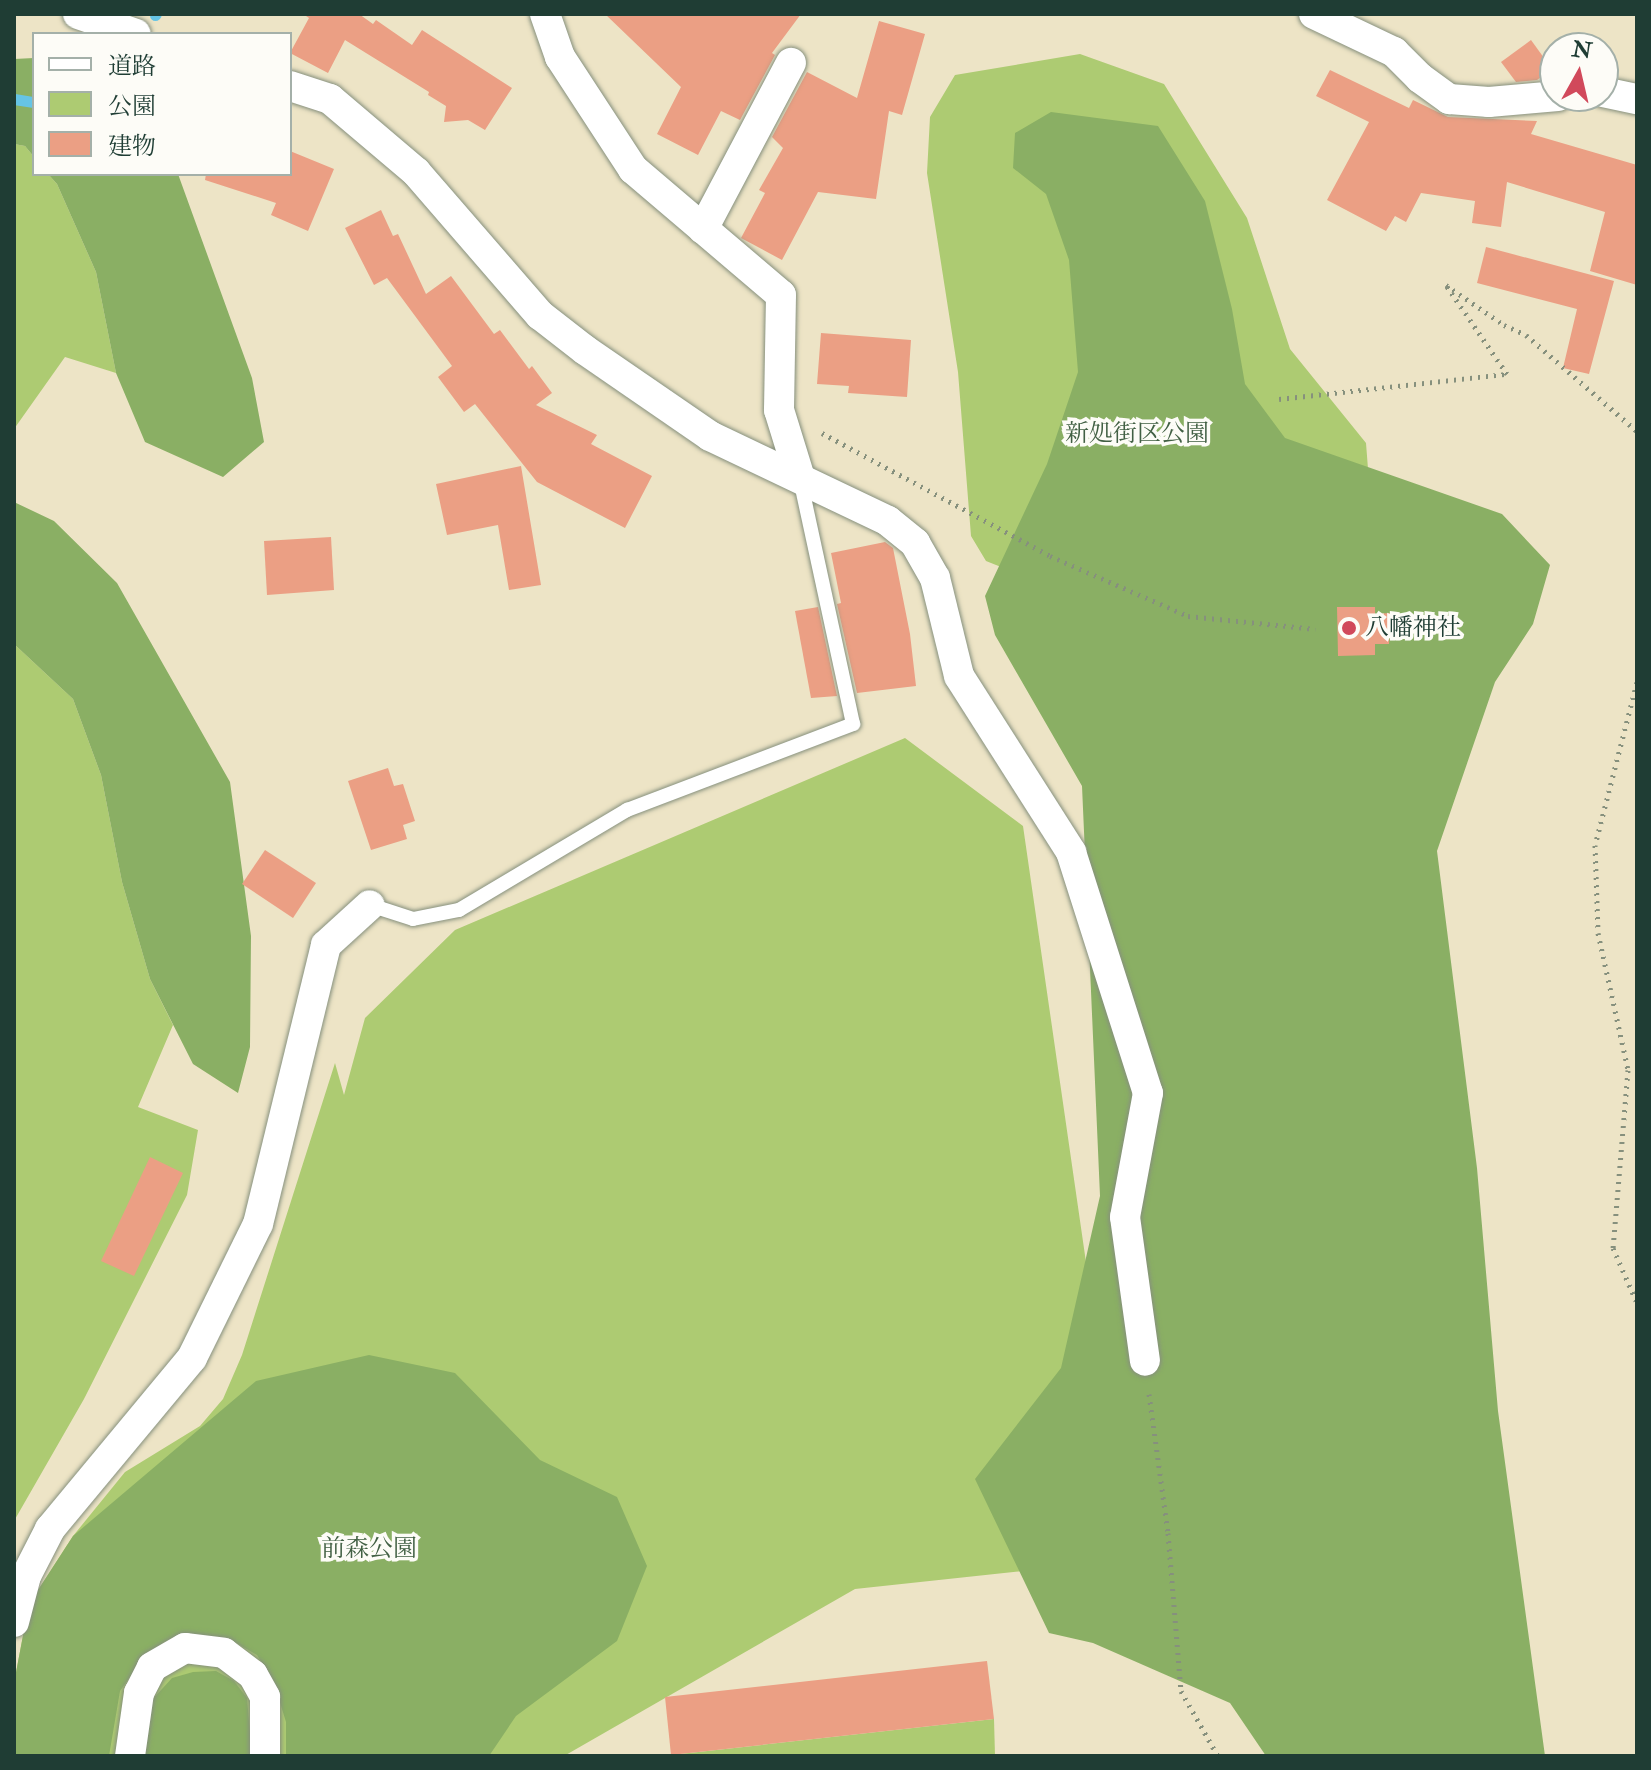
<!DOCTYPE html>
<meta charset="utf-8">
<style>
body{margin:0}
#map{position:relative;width:1651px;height:1770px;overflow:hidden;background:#ede4c6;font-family:"IM FELL Double Pica","Noto Serif JP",serif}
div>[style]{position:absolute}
.green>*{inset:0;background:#adcb72}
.forest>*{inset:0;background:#8aaf64}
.stream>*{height:11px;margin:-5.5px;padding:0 5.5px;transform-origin:5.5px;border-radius:5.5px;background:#66c4e5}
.building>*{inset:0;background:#eb9f84}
.path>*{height:5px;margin-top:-2.5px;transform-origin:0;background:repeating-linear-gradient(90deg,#86907d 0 2px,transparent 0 8px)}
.roads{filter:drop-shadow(0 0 2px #86907d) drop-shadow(0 0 2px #86907d)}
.lane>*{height:14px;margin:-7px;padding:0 7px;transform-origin:7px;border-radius:7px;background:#fff}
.street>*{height:30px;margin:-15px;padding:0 15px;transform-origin:15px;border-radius:15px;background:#fff}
.dots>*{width:22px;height:22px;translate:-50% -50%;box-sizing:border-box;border:4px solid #fdfcf7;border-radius:50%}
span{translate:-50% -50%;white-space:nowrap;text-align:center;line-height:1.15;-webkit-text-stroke:7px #fdfcf7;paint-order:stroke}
.park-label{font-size:24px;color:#426044}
.poi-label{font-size:24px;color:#1f3d34}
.left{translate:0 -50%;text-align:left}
.frame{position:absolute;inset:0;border:16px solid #1f3d34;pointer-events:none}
.legend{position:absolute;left:32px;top:32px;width:260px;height:144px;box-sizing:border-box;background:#fdfcf7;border:2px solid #a4b0a9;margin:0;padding:10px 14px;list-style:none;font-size:24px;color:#1f3d34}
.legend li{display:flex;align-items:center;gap:16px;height:40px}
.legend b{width:40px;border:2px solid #a4b0a9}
.north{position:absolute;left:1539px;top:32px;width:80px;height:80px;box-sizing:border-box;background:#fdfcf7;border:2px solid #a4b0a9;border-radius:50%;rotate:8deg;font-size:22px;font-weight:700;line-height:32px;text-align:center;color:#1f3d34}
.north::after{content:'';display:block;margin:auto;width:28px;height:36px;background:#d1495b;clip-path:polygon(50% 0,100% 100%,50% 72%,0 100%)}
</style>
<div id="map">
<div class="green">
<div style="clip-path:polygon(1080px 54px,1164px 84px,1247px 218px,1290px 349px,1366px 443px,1374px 546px,1254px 668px,986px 561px,971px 536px,958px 372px,927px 173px,930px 117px,955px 75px)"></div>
<div style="clip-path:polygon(14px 144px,25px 146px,34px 157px,34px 174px,48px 174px,57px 184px,96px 272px,116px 373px,65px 357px,14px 429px)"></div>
<div style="clip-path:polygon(14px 644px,73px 699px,101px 775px,122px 882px,150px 979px,173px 1025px,138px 1107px,198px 1130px,187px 1195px,84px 1399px,14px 1521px)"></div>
<div style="clip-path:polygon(905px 738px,1023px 826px,1088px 1276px,1033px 1570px,855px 1589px,564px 1756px,14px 1756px,14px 1683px,29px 1604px,73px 1536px,125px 1472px,200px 1426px,223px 1399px,242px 1355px,335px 1063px,344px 1095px,365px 1018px,455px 930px)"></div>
<div style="clip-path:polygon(994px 1719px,995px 1756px,671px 1756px,671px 1755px)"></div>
</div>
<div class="forest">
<div style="clip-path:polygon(34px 58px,34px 157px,25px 146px,14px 144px,14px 59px)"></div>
<div style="clip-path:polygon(1051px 112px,1158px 126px,1205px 201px,1232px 309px,1245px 384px,1285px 438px,1502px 514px,1550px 565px,1533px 624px,1495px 682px,1437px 851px,1477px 1168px,1498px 1411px,1545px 1756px,1266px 1756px,1230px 1703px,1093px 1643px,1049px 1633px,975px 1479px,1061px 1368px,1100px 1196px,1082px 786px,995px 635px,985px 596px,1047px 464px,1078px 372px,1069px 260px,1046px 194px,1013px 168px,1015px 133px)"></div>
<div style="clip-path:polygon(48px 174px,178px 174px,252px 378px,264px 442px,223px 477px,145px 442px,116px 373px,96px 272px,57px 184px)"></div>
<div style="clip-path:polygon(14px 502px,54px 521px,117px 583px,230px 782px,251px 936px,250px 1047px,238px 1093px,193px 1064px,150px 979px,122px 882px,101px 775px,73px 699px,14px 644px)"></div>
<div style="clip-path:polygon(369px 1355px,455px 1373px,540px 1460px,617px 1497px,647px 1566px,617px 1641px,516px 1716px,489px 1756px,286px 1756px,286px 1722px,274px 1683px,257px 1655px,228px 1638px,191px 1637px,164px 1642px,139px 1664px,120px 1691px,109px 1756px,14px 1756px,14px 1683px,29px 1604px,73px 1536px,256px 1381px)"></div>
<div style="clip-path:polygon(216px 1671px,234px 1681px,247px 1698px,252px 1756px,145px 1756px,151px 1701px,172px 1678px,193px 1672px)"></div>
</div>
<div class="stream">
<div style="left:155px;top:15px;width:1px;rotate:-45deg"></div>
<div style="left:14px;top:99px;width:20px;rotate:9deg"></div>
</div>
<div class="building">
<div style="clip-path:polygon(303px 14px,359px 14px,373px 24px,376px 20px,412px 45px,422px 30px,512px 88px,485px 130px,468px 120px,444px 122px,446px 106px,428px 95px,429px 92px,345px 40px,328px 73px,290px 53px,309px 18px)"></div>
<div style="clip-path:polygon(605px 14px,801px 14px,772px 53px,775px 55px,740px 120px,721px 111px,698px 155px,657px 134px,681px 87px)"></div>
<div style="clip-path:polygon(879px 21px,925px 34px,902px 115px,889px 111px,876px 199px,818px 192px,782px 260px,741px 238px,765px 193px,759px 190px,783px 148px,772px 137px,807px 72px,857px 98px)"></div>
<div style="clip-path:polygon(1531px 40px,1552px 69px,1537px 80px,1516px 82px,1501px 62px)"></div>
<div style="clip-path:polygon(1330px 70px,1409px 108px,1413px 100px,1448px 117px,1537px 121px,1531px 134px,1637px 165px,1637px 285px,1590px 271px,1605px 212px,1507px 182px,1501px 227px,1472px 223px,1475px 201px,1421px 193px,1406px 222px,1395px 216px,1386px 231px,1327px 200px,1369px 122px,1316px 96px)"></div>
<div style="clip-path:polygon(290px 151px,334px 169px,308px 231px,271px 215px,276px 203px,205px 180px,206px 174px,290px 174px)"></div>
<div style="clip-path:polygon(381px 210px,393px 236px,398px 234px,426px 294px,451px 276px,494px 334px,500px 330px,529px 369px,532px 366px,552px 393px,536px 405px,597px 435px,591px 444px,652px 476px,625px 528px,537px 482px,475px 404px,464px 412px,438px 377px,452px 366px,387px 278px,374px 285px,345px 228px)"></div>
<div style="clip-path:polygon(1486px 247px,1614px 281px,1589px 374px,1563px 368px,1577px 309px,1477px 283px)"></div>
<div style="clip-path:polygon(821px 333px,911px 340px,907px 397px,848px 393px,849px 386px,817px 384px)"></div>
<div style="clip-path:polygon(521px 466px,541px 585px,509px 590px,498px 525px,447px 535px,436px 484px)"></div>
<div style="clip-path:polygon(331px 537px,334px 590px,267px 595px,264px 541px)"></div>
<div style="clip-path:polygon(885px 542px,893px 548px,910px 634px,916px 686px,857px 693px,837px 604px,841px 603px,831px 553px)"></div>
<div style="clip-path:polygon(818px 607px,837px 696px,811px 698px,795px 611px)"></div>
<div style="clip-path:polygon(1337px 607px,1375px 607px,1375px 614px,1390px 613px,1389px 644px,1375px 644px,1375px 655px,1338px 656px)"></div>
<div style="clip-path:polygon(388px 768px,394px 786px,403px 784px,415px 821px,403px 825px,407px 839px,371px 850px,348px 781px)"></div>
<div style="clip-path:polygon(265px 850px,316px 883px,293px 918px,242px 884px)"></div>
<div style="clip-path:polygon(150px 1157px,183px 1173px,134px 1276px,101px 1261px)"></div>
<div style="clip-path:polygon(987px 1661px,994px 1719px,671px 1755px,665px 1697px)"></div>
</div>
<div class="path">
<div style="left:1279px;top:399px;width:229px;rotate:-6.3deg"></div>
<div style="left:1507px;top:374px;width:108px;rotate:-124.4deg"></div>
<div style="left:1446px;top:285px;width:70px;rotate:34.6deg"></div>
<div style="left:1504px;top:325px;width:24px;rotate:24deg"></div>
<div style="left:1526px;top:335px;width:147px;rotate:40.9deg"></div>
<div style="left:822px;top:433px;width:259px;rotate:28.3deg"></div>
<div style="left:1050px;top:556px;width:150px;rotate:23.5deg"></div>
<div style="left:1188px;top:616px;width:128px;rotate:5.8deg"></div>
<div style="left:1637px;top:682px;width:168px;rotate:104.4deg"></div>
<div style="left:1595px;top:845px;width:88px;rotate:88deg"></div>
<div style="left:1598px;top:933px;width:140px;rotate:77.6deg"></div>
<div style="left:1628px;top:1070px;width:179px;rotate:94.8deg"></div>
<div style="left:1613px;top:1248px;width:60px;rotate:66.4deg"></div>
<div style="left:1149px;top:1394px;width:140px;rotate:82.2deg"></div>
<div style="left:1168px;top:1533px;width:159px;rotate:85.3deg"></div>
<div style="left:1181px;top:1691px;width:75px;rotate:60.4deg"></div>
</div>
<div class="roads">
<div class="lane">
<div style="left:370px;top:905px;width:45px;rotate:18deg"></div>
<div style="left:413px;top:919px;width:47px;rotate:-11.1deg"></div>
<div style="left:459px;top:910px;width:196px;rotate:-30.8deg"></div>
<div style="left:627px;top:810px;width:242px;rotate:-20.8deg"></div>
<div style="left:853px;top:724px;width:247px;rotate:-102.2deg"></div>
</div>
<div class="street">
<div style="left:78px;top:14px;width:61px;rotate:19deg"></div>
<div style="left:545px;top:14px;width:46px;rotate:70.8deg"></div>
<div style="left:560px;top:57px;width:134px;rotate:56.9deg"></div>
<div style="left:633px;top:169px;width:194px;rotate:40.4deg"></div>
<div style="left:781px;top:295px;width:115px;rotate:91deg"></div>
<div style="left:779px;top:410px;width:71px;rotate:72.8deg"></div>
<div style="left:1314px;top:14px;width:89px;rotate:25.4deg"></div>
<div style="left:1394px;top:52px;width:37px;rotate:45deg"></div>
<div style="left:1420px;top:78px;width:36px;rotate:36deg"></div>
<div style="left:1449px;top:99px;width:40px;rotate:4.3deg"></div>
<div style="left:1489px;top:102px;width:69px;rotate:-5deg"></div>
<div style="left:290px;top:86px;width:42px;rotate:18deg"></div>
<div style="left:330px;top:99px;width:113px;rotate:40.3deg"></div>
<div style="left:416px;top:172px;width:189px;rotate:49.1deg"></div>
<div style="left:540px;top:315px;width:57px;rotate:37.9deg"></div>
<div style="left:585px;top:350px;width:152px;rotate:34.5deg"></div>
<div style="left:710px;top:436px;width:197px;rotate:25.5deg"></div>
<div style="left:888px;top:521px;width:35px;rotate:39deg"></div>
<div style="left:915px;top:543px;width:40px;rotate:60.3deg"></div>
<div style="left:935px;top:578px;width:101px;rotate:76.2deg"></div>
<div style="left:959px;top:676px;width:209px;rotate:57.5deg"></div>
<div style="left:1071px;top:852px;width:253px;rotate:72.3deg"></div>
<div style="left:1148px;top:1093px;width:126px;rotate:100.5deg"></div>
<div style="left:1125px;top:1217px;width:145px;rotate:82.1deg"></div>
<div style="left:1603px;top:92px;width:35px;rotate:12deg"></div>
<div style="left:703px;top:229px;width:188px;rotate:-62.1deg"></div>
<div style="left:14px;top:1622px;width:48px;rotate:-75.4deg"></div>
<div style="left:26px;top:1576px;width:53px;rotate:-62.9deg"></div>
<div style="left:50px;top:1529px;width:222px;rotate:-50.3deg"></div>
<div style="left:192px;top:1358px;width:149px;rotate:-63.8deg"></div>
<div style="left:258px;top:1224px;width:287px;rotate:-76.3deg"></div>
<div style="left:326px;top:945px;width:59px;rotate:-42.3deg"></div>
<div style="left:130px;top:1756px;width:64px;rotate:-81.9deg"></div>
<div style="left:139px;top:1693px;width:29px;rotate:-63deg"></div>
<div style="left:152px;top:1667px;width:38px;rotate:-30deg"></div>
<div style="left:185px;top:1648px;width:39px;rotate:7deg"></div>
<div style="left:224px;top:1653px;width:36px;rotate:37deg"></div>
<div style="left:253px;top:1675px;width:25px;rotate:61deg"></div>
<div style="left:265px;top:1697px;width:59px;rotate:90deg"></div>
</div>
</div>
<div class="dots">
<div style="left:1349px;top:628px;background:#d1495b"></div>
</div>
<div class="park-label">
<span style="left:1137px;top:434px">新処街区公園</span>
<span style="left:369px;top:1549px">前森公園</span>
</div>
<div class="poi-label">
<span class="left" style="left:1365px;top:628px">八幡神社</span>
</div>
<div class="frame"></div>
<ul class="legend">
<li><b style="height:10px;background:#fff"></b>道路</li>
<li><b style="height:22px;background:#adcb72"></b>公園</li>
<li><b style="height:22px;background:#eb9f84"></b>建物</li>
</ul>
<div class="north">N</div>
</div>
